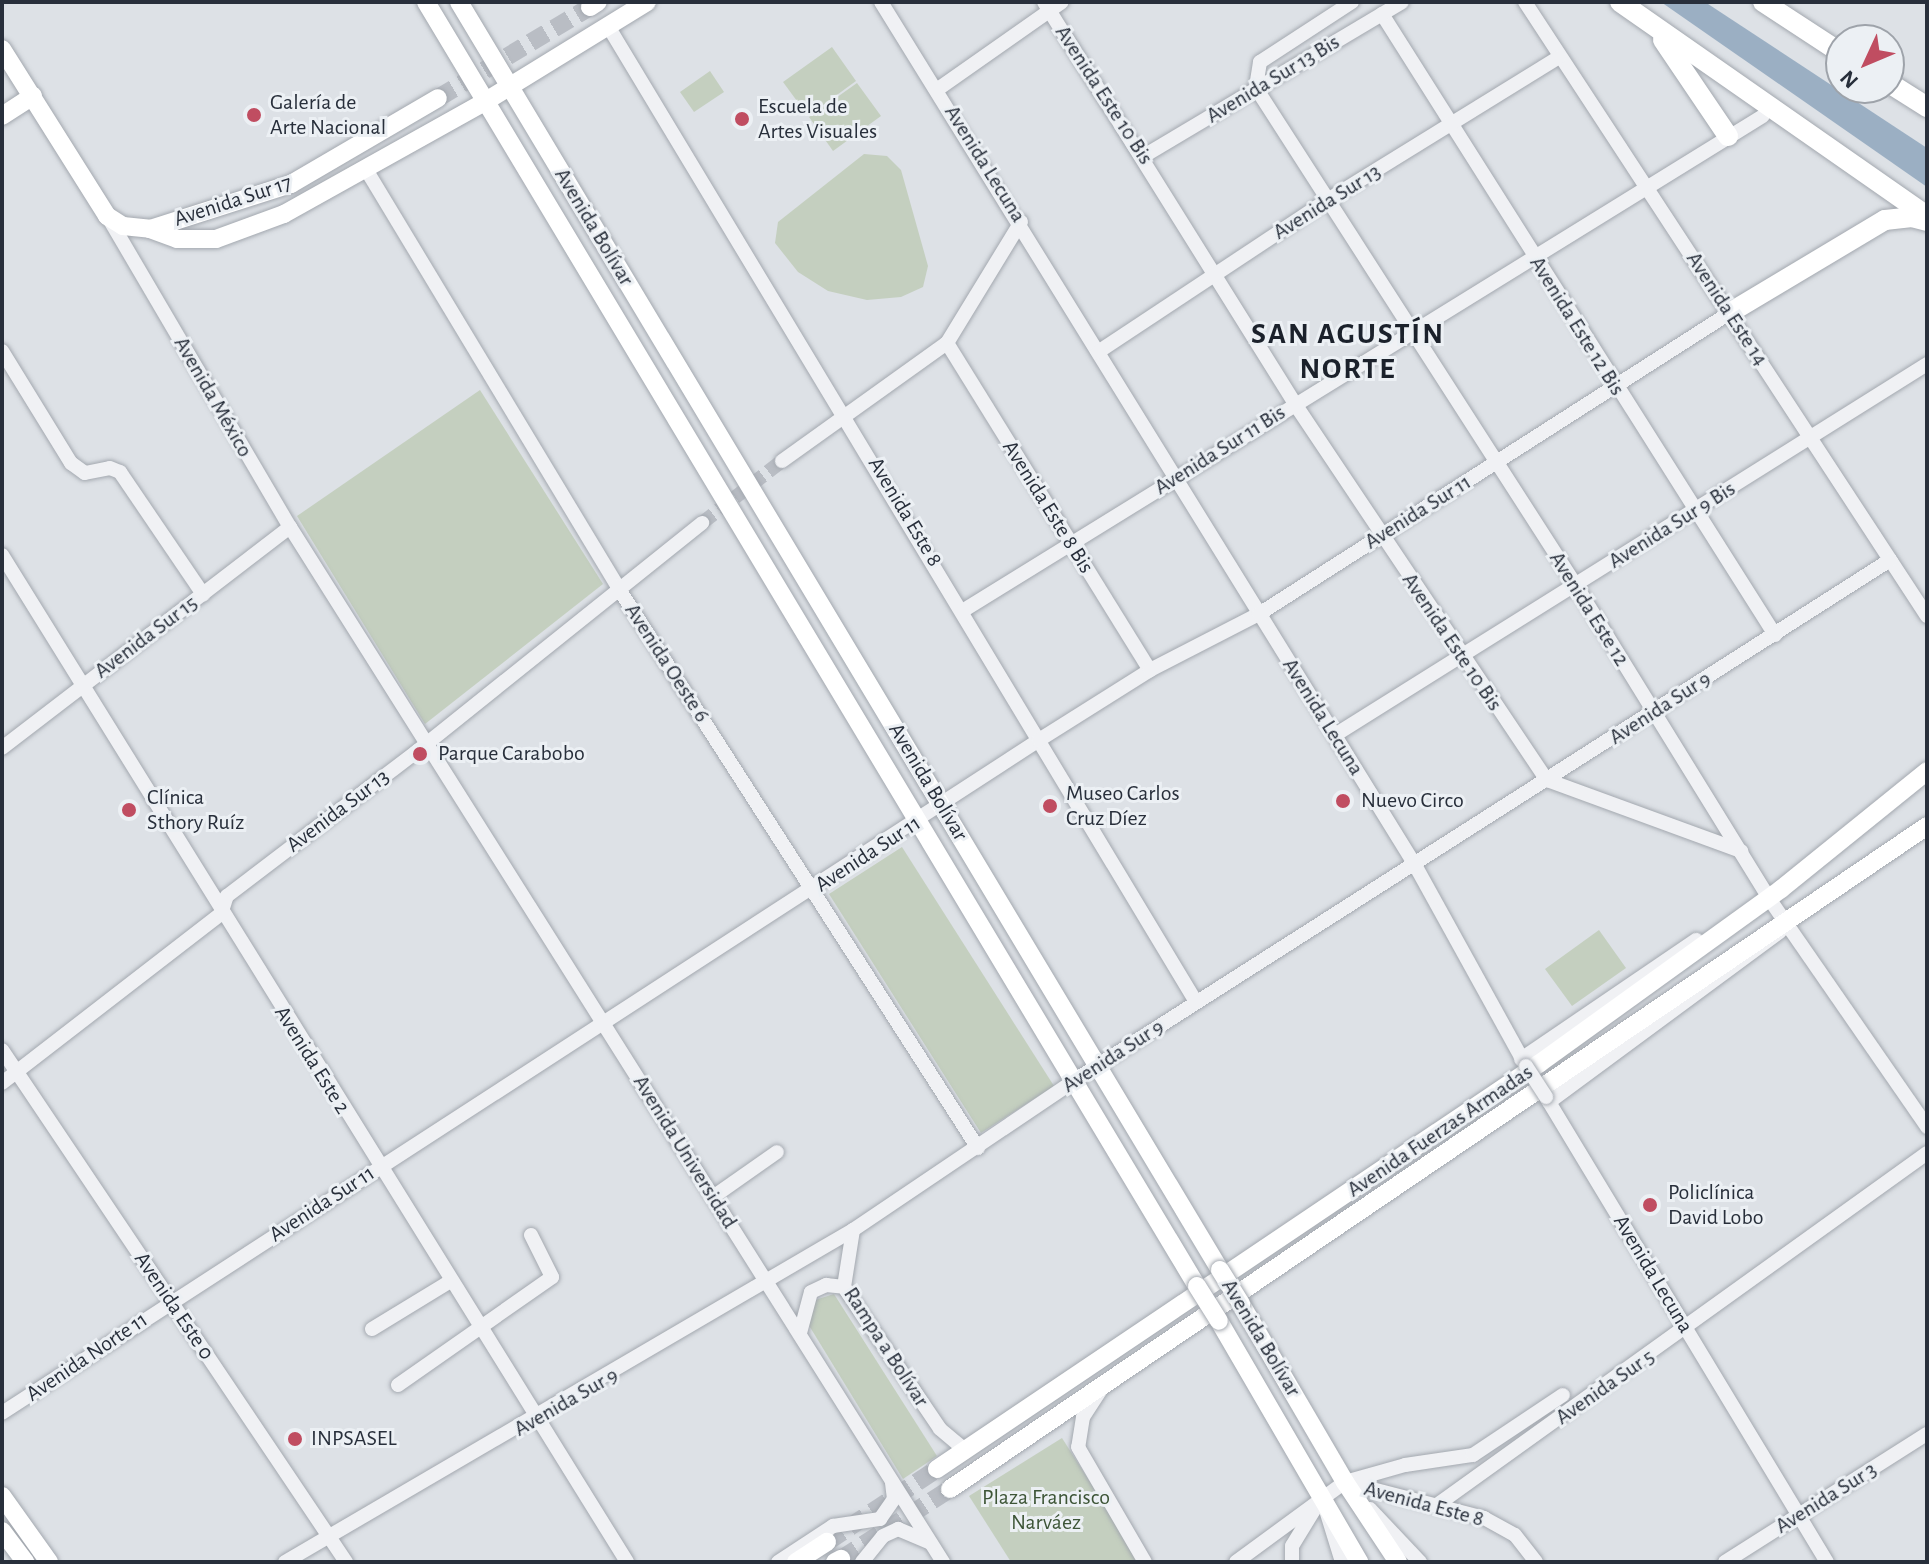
<!DOCTYPE html>
<meta charset="utf-8">
<style>
body{margin:0}
#map{position:relative;width:1929px;height:1564px;overflow:hidden;background:#dde1e6;font-family:"Alegreya Sans",sans-serif}
div>[style]{position:absolute}
.green>*{inset:0;background:#c4cfbf}
.water>*{inset:0;background:#9bafc3}
.minor-tunnel>*{height:14px;margin-top:-7px;transform-origin:0;background:repeating-linear-gradient(90deg,#b9bdc4 0 14px,transparent 0 21px)}
.major-tunnel>*{height:18px;margin-top:-9px;transform-origin:0;background:repeating-linear-gradient(90deg,#b9bdc4 0 18px,transparent 0 27px)}
.roads{filter:drop-shadow(0 0 2px #a3a8af) drop-shadow(0 0 2px #a3a8af)}
.minor>*{height:14px;margin:-7px;padding:0 7px;transform-origin:7px;border-radius:7px;background:#f0f1f4}
.major>*{height:18px;margin:-9px;padding:0 9px;transform-origin:9px;border-radius:9px;background:#fff}
.highway>*{height:20px;margin:-10px;padding:0 10px;transform-origin:10px;border-radius:10px;background:#fff}
.bridges{filter:drop-shadow(0 0 2px #a3a8af) drop-shadow(0 0 2px #a3a8af)}
.minor-bridge>*{height:14px;margin:-7px;padding:0 7px;transform-origin:7px;border-radius:7px;background:#f0f1f4}
.major-bridge>*{height:18px;margin:-9px;padding:0 9px;transform-origin:9px;border-radius:9px;background:#fff}
.dots>*{width:22px;height:22px;translate:-50% -50%;box-sizing:border-box;border:4px solid #ecf0f4;border-radius:50%}
span{translate:-50% -50%;white-space:nowrap;text-align:center;line-height:1.15;-webkit-text-stroke:6px #ecf0f4;paint-order:stroke}
.street-label{font-size:22px;color:#282f3b}
.poi-label{font-size:22px;color:#282f3b}
.left{translate:0 -50%;text-align:left}
.park-label{font-size:22px;color:#3d5537}
.district-label{font-size:30px;color:#1b212b;font-weight:700;letter-spacing:2px}
.frame{position:absolute;inset:0;border:4px solid #282f3b;pointer-events:none}
.north{position:absolute;left:1825px;top:24px;width:80px;height:80px;box-sizing:border-box;background:#ecf0f4;border:2px solid #9ea3aa;border-radius:50%;rotate:226deg;font-size:22px;font-weight:700;line-height:32px;text-align:center;color:#282f3b}
.north::after{content:'';display:block;margin:auto;width:28px;height:36px;background:#c04d61;clip-path:polygon(50% 0,100% 100%,50% 72%,0 100%)}
</style>
<div id="map">
<div class="green">
<div style="clip-path:polygon(832px 47px,856px 81px,808px 116px,783px 82px)"></div>
<div style="clip-path:polygon(710px 71px,724px 92px,694px 112px,680px 92px)"></div>
<div style="clip-path:polygon(857px 83px,881px 116px,833px 151px,809px 117px)"></div>
<div style="clip-path:polygon(864px 154px,887px 156px,901px 170px,928px 266px,923px 287px,901px 297px,867px 300px,828px 291px,798px 272px,775px 243px,778px 222px)"></div>
<div style="clip-path:polygon(480px 390px,603px 584px,425px 724px,297px 516px)"></div>
<div style="clip-path:polygon(902px 847px,1054px 1086px,981px 1133px,829px 894px)"></div>
<div style="clip-path:polygon(1599px 930px,1626px 968px,1572px 1006px,1545px 969px)"></div>
<div style="clip-path:polygon(834px 1294px,937px 1456px,903px 1479px,805px 1319px,815px 1300px)"></div>
<div style="clip-path:polygon(1062px 1438px,1141px 1562px,1011px 1562px,969px 1496px)"></div>
</div>
<div class="water">
<div style="clip-path:polygon(1661px 2px,1705px 2px,1927px 148px,1927px 187px)"></div>
</div>
<div class="minor-tunnel">
<div style="left:702px;top:523px;width:101px;rotate:-37.8deg"></div>
</div>
<div class="major-tunnel">
<div style="left:438px;top:98px;width:177px;rotate:-30.9deg"></div>
<div style="left:827px;top:1542px;width:132px;rotate:-33.6deg"></div>
<div style="left:841px;top:1559px;width:130px;rotate:-32.7deg"></div>
</div>
<div class="roads">
<div class="minor">
<div style="left:881px;top:2px;width:1015px;rotate:58.25deg"></div>
<div style="left:1415px;top:865px;width:230px;rotate:61.1deg"></div>
<div style="left:1044px;top:2px;width:474px;rotate:58deg"></div>
<div style="left:1295px;top:404px;width:453px;rotate:56.2deg"></div>
<div style="left:1547px;top:780px;width:207px;rotate:20.1deg"></div>
<div style="left:1352px;top:2px;width:110px;rotate:146.9deg"></div>
<div style="left:1260px;top:62px;width:26px;rotate:99deg"></div>
<div style="left:1256px;top:88px;width:590px;rotate:57.25deg"></div>
<div style="left:1575px;top:584px;width:368px;rotate:58.3deg"></div>
<div style="left:1768px;top:897px;width:280px;rotate:55.3deg"></div>
<div style="left:1525px;top:2px;width:734px;rotate:56.79deg"></div>
<div style="left:1382px;top:14px;width:735px;rotate:57.67deg"></div>
<div style="left:608px;top:26px;width:1139px;rotate:58.93deg"></div>
<div style="left:938px;top:89px;width:151px;rotate:-35.1deg"></div>
<div style="left:1144px;top:156px;width:300px;rotate:-30.8deg"></div>
<div style="left:367px;top:171px;width:484px;rotate:58.9deg"></div>
<div style="left:617px;top:586px;width:668px;rotate:57.29deg"></div>
<div style="left:108px;top:217px;width:359px;rotate:59.6deg"></div>
<div style="left:290px;top:527px;width:1224px;rotate:57.75deg"></div>
<div style="left:947px;top:343px;width:385px;rotate:58.2deg"></div>
<div style="left:2px;top:351px;width:132px;rotate:58.4deg"></div>
<div style="left:71px;top:463px;width:17px;rotate:36deg"></div>
<div style="left:85px;top:473px;width:25px;rotate:-11deg"></div>
<div style="left:110px;top:468px;width:11px;rotate:22deg"></div>
<div style="left:120px;top:472px;width:148px;rotate:55.8deg"></div>
<div style="left:1098px;top:352px;width:273px;rotate:-33.5deg"></div>
<div style="left:1326px;top:201px;width:274px;rotate:-31.7deg"></div>
<div style="left:782px;top:461px;width:203px;rotate:-35.6deg"></div>
<div style="left:947px;top:343px;width:142px;rotate:-58.6deg"></div>
<div style="left:2px;top:555px;width:1185px;rotate:58.17deg"></div>
<div style="left:964px;top:610px;width:939px;rotate:-31.73deg"></div>
<div style="left:1335px;top:735px;width:699px;rotate:-32.07deg"></div>
<div style="left:2px;top:748px;width:363px;rotate:-37.5deg"></div>
<div style="left:2px;top:1050px;width:617px;rotate:56.1deg"></div>
<div style="left:1521px;top:1059px;width:212px;rotate:-34.2deg"></div>
<div style="left:2px;top:1083px;width:277px;rotate:-37.7deg"></div>
<div style="left:221px;top:914px;width:19px;rotate:-72deg"></div>
<div style="left:227px;top:896px;width:236px;rotate:-37.3deg"></div>
<div style="left:415px;top:753px;width:368px;rotate:-38.7deg"></div>
<div style="left:1546px;top:1097px;width:543px;rotate:58.86deg"></div>
<div style="left:1549px;top:1102px;width:287px;rotate:-36.4deg"></div>
<div style="left:713px;top:1197px;width:78px;rotate:-35.1deg"></div>
<div style="left:853px;top:1230px;width:58px;rotate:99deg"></div>
<div style="left:844px;top:1287px;width:171px;rotate:55.9deg"></div>
<div style="left:940px;top:1429px;width:34px;rotate:40deg"></div>
<div style="left:372px;top:1329px;width:90px;rotate:-31.4deg"></div>
<div style="left:800px;top:1333px;width:42px;rotate:-75deg"></div>
<div style="left:811px;top:1292px;width:17px;rotate:-25deg"></div>
<div style="left:826px;top:1285px;width:18px;rotate:6deg"></div>
<div style="left:398px;top:1385px;width:188px;rotate:-35deg"></div>
<div style="left:552px;top:1277px;width:47px;rotate:-116.6deg"></div>
<div style="left:1100px;top:1391px;width:31px;rotate:123deg"></div>
<div style="left:1083px;top:1417px;width:30px;rotate:99deg"></div>
<div style="left:1078px;top:1447px;width:133px;rotate:59.8deg"></div>
<div style="left:2px;top:1413px;width:1236px;rotate:-32.98deg"></div>
<div style="left:1039px;top:740px;width:131px;rotate:-32.2deg"></div>
<div style="left:1150px;top:670px;width:123px;rotate:-27.2deg"></div>
<div style="left:1259px;top:614px;width:560px;rotate:-32.61deg"></div>
<div style="left:1345px;top:1482px;width:144px;rotate:14.5deg"></div>
<div style="left:1484px;top:1518px;width:35px;rotate:29deg"></div>
<div style="left:1515px;top:1535px;width:34px;rotate:52deg"></div>
<div style="left:1437px;top:1505px;width:603px;rotate:-35.69deg"></div>
<div style="left:1325px;top:1507px;width:58px;rotate:72.8deg"></div>
<div style="left:1370px;top:1509px;width:73px;rotate:46.7deg"></div>
<div style="left:285px;top:1562px;width:658px;rotate:-30.31deg"></div>
<div style="left:853px;top:1230px;width:268px;rotate:-34deg"></div>
<div style="left:1075px;top:1080px;width:967px;rotate:-32.54deg"></div>
<div style="left:778px;top:1562px;width:66px;rotate:-33.2deg"></div>
<div style="left:833px;top:1526px;width:48px;rotate:-8.5deg"></div>
<div style="left:880px;top:1519px;width:24px;rotate:-55deg"></div>
<div style="left:894px;top:1499px;width:17px;rotate:-97deg"></div>
<div style="left:862px;top:1562px;width:33px;rotate:-51deg"></div>
<div style="left:883px;top:1536px;width:17px;rotate:-25deg"></div>
<div style="left:898px;top:1529px;width:34px;rotate:23deg"></div>
<div style="left:1236px;top:1562px;width:135px;rotate:-36.3deg"></div>
<div style="left:1345px;top:1482px;width:62px;rotate:-15.8deg"></div>
<div style="left:1405px;top:1465px;width:69px;rotate:-8.4deg"></div>
<div style="left:1473px;top:1455px;width:108px;rotate:-33.7deg"></div>
<div style="left:1292px;top:1562px;width:16px;rotate:-90deg"></div>
<div style="left:1292px;top:1546px;width:52px;rotate:-58.5deg"></div>
<div style="left:1725px;top:1562px;width:239px;rotate:-32.4deg"></div>
</div>
<div class="major">
<div style="left:426px;top:2px;width:1498px;rotate:59.02deg"></div>
<div style="left:459px;top:2px;width:1479px;rotate:59.03deg"></div>
<div style="left:590px;top:7px;width:9px;rotate:-32deg"></div>
<div style="left:2px;top:49px;width:197px;rotate:57.8deg"></div>
<div style="left:107px;top:216px;width:19px;rotate:32deg"></div>
<div style="left:123px;top:226px;width:27px;rotate:6deg"></div>
<div style="left:150px;top:229px;width:148px;rotate:-17.7deg"></div>
<div style="left:291px;top:184px;width:170px;rotate:-30.3deg"></div>
<div style="left:2px;top:116px;width:37px;rotate:-33deg"></div>
<div style="left:150px;top:229px;width:29px;rotate:20deg"></div>
<div style="left:177px;top:239px;width:39px"></div>
<div style="left:216px;top:239px;width:72px;rotate:-20.2deg"></div>
<div style="left:284px;top:214px;width:231px;rotate:-29.2deg"></div>
<div style="left:486px;top:101px;width:189px;rotate:-31.6deg"></div>
<div style="left:1241px;top:1304px;width:206px;rotate:59.7deg"></div>
<div style="left:1345px;top:1482px;width:96px;rotate:56.5deg"></div>
<div style="left:1219px;top:1321px;width:279px;rotate:59.8deg"></div>
<div style="left:937px;top:1469px;width:727px;rotate:-33.95deg"></div>
<div style="left:1540px;top:1063px;width:297px;rotate:-35.8deg"></div>
<div style="left:1781px;top:889px;width:188px;rotate:-38.9deg"></div>
<div style="left:950px;top:1489px;width:1181px;rotate:-34.16deg"></div>
<div style="left:2px;top:1496px;width:81px;rotate:54.5deg"></div>
<div style="left:2px;top:1531px;width:39px;rotate:53deg"></div>
<div style="left:796px;top:1562px;width:37px;rotate:-33deg"></div>
<div style="left:835px;top:1562px;width:7px;rotate:-27deg"></div>
</div>
<div class="highway">
<div style="left:1620px;top:2px;width:374px;rotate:34.9deg"></div>
<div style="left:1763px;top:2px;width:93px;rotate:33.2deg"></div>
<div style="left:1663px;top:40px;width:116px;rotate:55.9deg"></div>
<div style="left:1889px;top:83px;width:45px;rotate:32.3deg"></div>
<div style="left:1731px;top:312px;width:179px;rotate:-30.9deg"></div>
<div style="left:1885px;top:220px;width:27px;rotate:-6deg"></div>
<div style="left:1912px;top:217px;width:16px;rotate:15deg"></div>
</div>
</div>
<div class="bridges">
<div class="minor-bridge">
<div style="left:1526px;top:1066px;width:37px;rotate:57deg"></div>
</div>
<div class="major-bridge">
<div style="left:1220px;top:1270px;width:40px;rotate:58deg"></div>
<div style="left:1197px;top:1286px;width:41px;rotate:57.8deg"></div>
</div>
</div>
<div class="dots">
<div style="left:254px;top:115px;background:#c04d61"></div>
<div style="left:742px;top:119px;background:#c04d61"></div>
<div style="left:420px;top:754px;background:#c04d61"></div>
<div style="left:1343px;top:801px;background:#c04d61"></div>
<div style="left:1050px;top:806px;background:#c04d61"></div>
<div style="left:129px;top:810px;background:#c04d61"></div>
<div style="left:1650px;top:1205px;background:#c04d61"></div>
<div style="left:295px;top:1439px;background:#c04d61"></div>
</div>
<div class="street-label">
<span style="left:1273px;top:79px;rotate:-31deg">Avenida Sur 13 Bis</span>
<span style="left:1104px;top:95px;rotate:57deg">Avenida Este 10 Bis</span>
<span style="left:985px;top:164px;rotate:58deg">Avenida Lecuna</span>
<span style="left:233px;top:201px;rotate:-18deg">Avenida Sur 17</span>
<span style="left:1327px;top:202px;rotate:-32deg">Avenida Sur 13</span>
<span style="left:594px;top:227px;rotate:59deg">Avenida Bolívar</span>
<span style="left:1727px;top:309px;rotate:57deg">Avenida Este 14</span>
<span style="left:1577px;top:326px;rotate:58deg">Avenida Este 12 Bis</span>
<span style="left:213px;top:397px;rotate:60deg">Avenida México</span>
<span style="left:1220px;top:450px;rotate:-32deg">Avenida Sur 11 Bis</span>
<span style="left:1048px;top:507px;rotate:58deg">Avenida Este 8 Bis</span>
<span style="left:905px;top:512px;rotate:59deg">Avenida Este 8</span>
<span style="left:1418px;top:512px;rotate:-32deg">Avenida Sur 11</span>
<span style="left:1672px;top:525px;rotate:-32deg">Avenida Sur 9 Bis</span>
<span style="left:1589px;top:609px;rotate:58deg">Avenida Este 12</span>
<span style="left:146px;top:637px;rotate:-37deg">Avenida Sur 15</span>
<span style="left:1452px;top:642px;rotate:56deg">Avenida Este 10 Bis</span>
<span style="left:667px;top:663px;rotate:57deg">Avenida Oeste 6</span>
<span style="left:1660px;top:708px;rotate:-33deg">Avenida Sur 9</span>
<span style="left:1323px;top:717px;rotate:58deg">Avenida Lecuna</span>
<span style="left:928px;top:782px;rotate:59deg">Avenida Bolívar</span>
<span style="left:338px;top:811px;rotate:-37deg">Avenida Sur 13</span>
<span style="left:868px;top:854px;rotate:-33deg">Avenida Sur 11</span>
<span style="left:1113px;top:1056px;rotate:-33deg">Avenida Sur 9</span>
<span style="left:312px;top:1060px;rotate:58deg">Avenida Este 2</span>
<span style="left:1440px;top:1131px;rotate:-34deg">Avenida Fuerzas Armadas</span>
<span style="left:685px;top:1152px;rotate:58deg">Avenida Universidad</span>
<span style="left:322px;top:1204px;rotate:-33deg">Avenida Sur 11</span>
<span style="left:1653px;top:1274px;rotate:59deg">Avenida Lecuna</span>
<span style="left:174px;top:1306px;rotate:56deg">Avenida Este 0</span>
<span style="left:1261px;top:1338px;rotate:59deg">Avenida Bolívar</span>
<span style="left:886px;top:1347px;rotate:57deg">Rampa a Bolívar</span>
<span style="left:87px;top:1357px;rotate:-34deg">Avenida Norte 11</span>
<span style="left:1605px;top:1387px;rotate:-35deg">Avenida Sur 5</span>
<span style="left:566px;top:1402px;rotate:-30deg">Avenida Sur 9</span>
<span style="left:1826px;top:1498px;rotate:-32deg">Avenida Sur 3</span>
<span style="left:1424px;top:1504px;rotate:15deg">Avenida Este 8</span>
</div>
<div class="poi-label">
<span class="left" style="left:270px;top:115px">Galería de<br>Arte Nacional</span>
<span class="left" style="left:758px;top:119px">Escuela de<br>Artes Visuales</span>
<span class="left" style="left:438px;top:754px">Parque Carabobo</span>
<span class="left" style="left:1066px;top:806px">Museo Carlos<br>Cruz Díez</span>
<span class="left" style="left:147px;top:810px">Clínica<br>Sthory Ruíz</span>
<span class="left" style="left:1361px;top:801px">Nuevo Circo</span>
<span class="left" style="left:1668px;top:1205px">Policlínica<br>David Lobo</span>
<span class="left" style="left:311px;top:1439px">INPSASEL</span>
</div>
<div class="park-label">
<span style="left:1046px;top:1510px">Plaza Francisco<br>Narváez</span>
</div>
<div class="district-label">
<span style="left:1348px;top:351px">SAN AGUSTÍN<br>NORTE</span>
</div>
<div class="frame"></div>
<div class="north">N</div>
</div>
